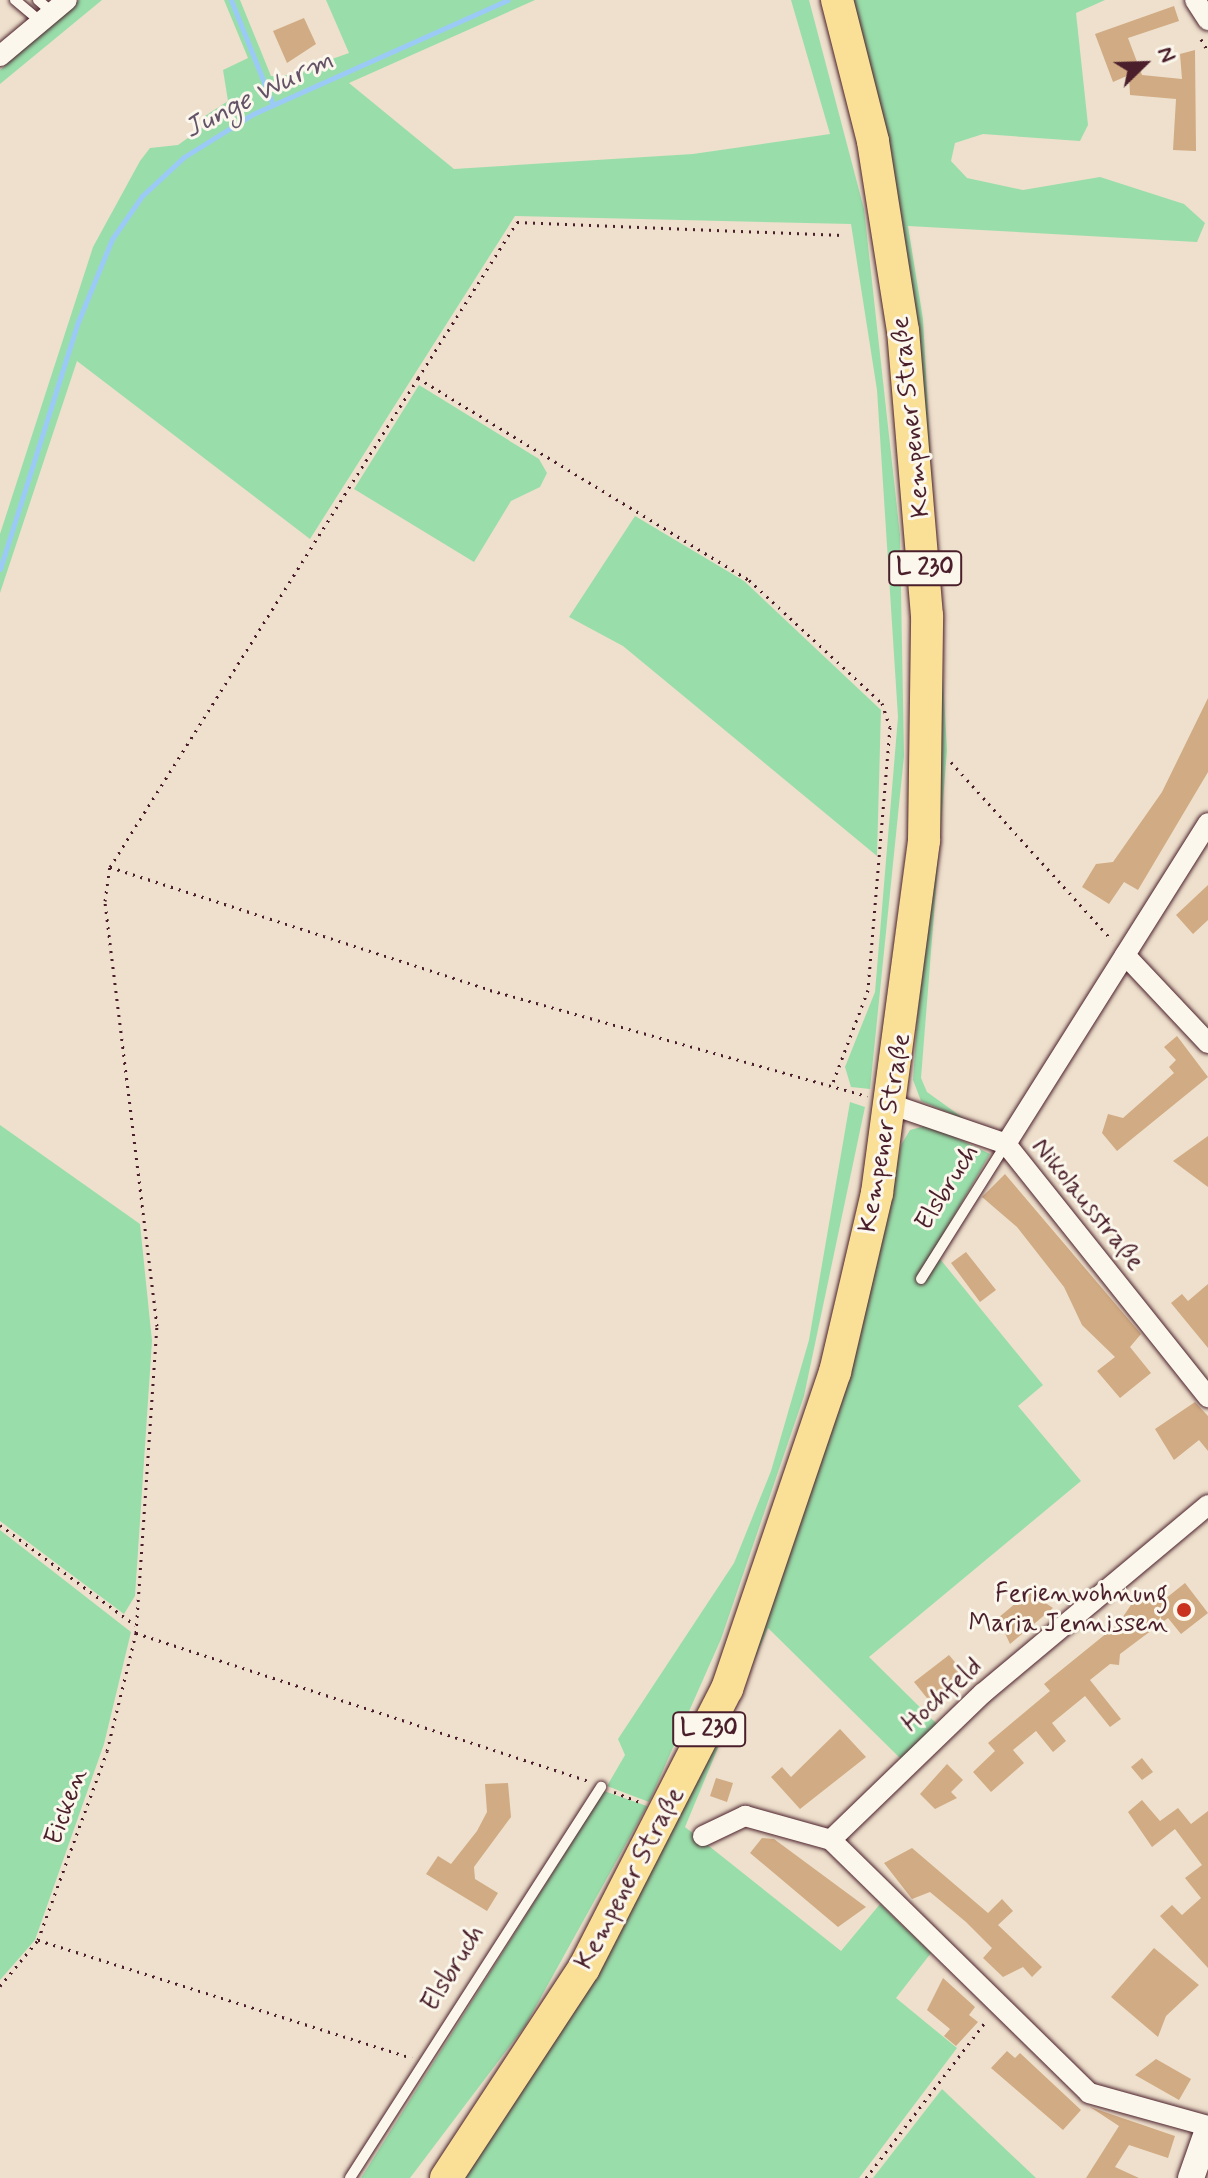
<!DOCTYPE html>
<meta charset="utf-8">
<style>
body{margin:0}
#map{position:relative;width:1208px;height:2178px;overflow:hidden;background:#eee0cc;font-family:Mynerve,sans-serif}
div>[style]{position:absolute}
.green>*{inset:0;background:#99deaa}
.stream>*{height:5px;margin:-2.5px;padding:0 2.5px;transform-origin:2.5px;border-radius:2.5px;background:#9ccaf7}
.building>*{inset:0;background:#d1ab83}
.path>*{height:3px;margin-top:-1.5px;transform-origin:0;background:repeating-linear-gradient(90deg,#4a1f2b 0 2px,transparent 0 8px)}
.roads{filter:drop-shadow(0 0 2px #4a1f2b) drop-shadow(0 0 2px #4a1f2b)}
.service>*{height:10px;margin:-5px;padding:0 5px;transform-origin:5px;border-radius:5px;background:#fbf7ec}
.minor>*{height:20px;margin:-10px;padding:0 10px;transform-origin:10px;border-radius:10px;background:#fbf7ec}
.tertiary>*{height:26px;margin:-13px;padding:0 13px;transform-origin:13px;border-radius:13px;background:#fbf7ec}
.primary>*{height:32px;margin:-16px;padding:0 16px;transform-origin:16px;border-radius:16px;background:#fadf96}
.dots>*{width:22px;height:22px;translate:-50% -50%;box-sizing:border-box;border:4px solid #fbf7ec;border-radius:50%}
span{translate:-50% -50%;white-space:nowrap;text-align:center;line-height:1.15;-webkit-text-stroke:6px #fbf7ec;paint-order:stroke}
.shield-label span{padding:2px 6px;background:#fbf7ec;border:2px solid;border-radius:6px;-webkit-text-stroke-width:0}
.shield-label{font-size:24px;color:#4a1f2b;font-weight:700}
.street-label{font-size:26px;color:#4a1f2b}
.poi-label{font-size:26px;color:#4a1f2b}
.right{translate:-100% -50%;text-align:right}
.water-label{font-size:28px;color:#635268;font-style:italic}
.north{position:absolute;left:1104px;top:24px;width:80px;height:80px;-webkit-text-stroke:6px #fbf7ec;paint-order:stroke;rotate:67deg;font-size:22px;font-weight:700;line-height:32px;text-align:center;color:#4a1f2b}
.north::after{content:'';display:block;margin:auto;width:28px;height:36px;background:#4a1f2b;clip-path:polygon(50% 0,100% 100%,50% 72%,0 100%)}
</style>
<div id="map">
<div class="green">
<div style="clip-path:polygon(79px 0,102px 0,0 84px,0 70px)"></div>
<div style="clip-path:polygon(224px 0,240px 0,271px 76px,281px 77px,349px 53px,326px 0,535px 0,349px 83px,454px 169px,693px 154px,830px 134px,791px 0,809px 0,864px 209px,900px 535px,904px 756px,870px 1089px,851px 1087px,845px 1067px,875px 992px,898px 717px,877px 390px,851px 224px,515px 216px,310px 539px,77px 361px,0 593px,0 534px,93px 247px,140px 161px,150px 148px,178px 145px,206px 125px,205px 116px,228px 101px,223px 70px,248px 58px)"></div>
<div style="clip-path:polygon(851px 0,1105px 0,1076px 13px,1088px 125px,1080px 141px,983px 134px,955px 143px,951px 161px,967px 178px,1023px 190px,1100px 177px,1184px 204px,1205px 223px,1197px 242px,908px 226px,923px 319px,947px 750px,921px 1078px,927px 1092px,966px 1120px,921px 1101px,913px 1080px,935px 764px)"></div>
<div style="clip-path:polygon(419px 385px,539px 459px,547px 473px,540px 487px,511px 501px,474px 562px,354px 489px)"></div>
<div style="clip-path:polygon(635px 516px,744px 581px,881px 710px,877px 856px,623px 646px,569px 617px)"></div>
<div style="clip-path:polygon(850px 1102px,865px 1107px,804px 1396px,721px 1639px,649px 1802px,607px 1786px,625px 1755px,618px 1739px,734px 1563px,771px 1471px,809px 1340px)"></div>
<div style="clip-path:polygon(0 1125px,140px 1224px,152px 1341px,135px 1596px,124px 1614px,0 1521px)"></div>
<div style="clip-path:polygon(929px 1125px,990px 1154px,917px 1279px,923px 1285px,940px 1259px,1043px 1385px,1018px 1406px,1081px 1481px,869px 1657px,937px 1724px,901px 1759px,768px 1628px,685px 1827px,841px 1951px,880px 1904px,931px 1953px,896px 1998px,957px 2048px,859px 2178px,461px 2178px,660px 1851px,885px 1219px,901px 1145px,910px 1130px)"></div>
<div style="clip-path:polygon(0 1530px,131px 1632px,104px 1744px,35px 1940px,0 1980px)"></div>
<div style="clip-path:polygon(604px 1791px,647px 1806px,525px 2026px,410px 2178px,361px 2178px)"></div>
<div style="clip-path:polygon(942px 2089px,1036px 2178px,873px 2178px)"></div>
</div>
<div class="stream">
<div style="left:231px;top:0;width:113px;rotate:68.2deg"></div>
<div style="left:0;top:569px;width:259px;rotate:-72.5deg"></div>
<div style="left:78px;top:322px;width:90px;rotate:-67.7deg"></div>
<div style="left:112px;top:239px;width:52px;rotate:-55.1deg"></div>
<div style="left:142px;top:196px;width:57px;rotate:-42.9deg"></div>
<div style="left:184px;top:157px;width:81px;rotate:-31.9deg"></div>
<div style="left:253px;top:114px;width:279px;rotate:-24.1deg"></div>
</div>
<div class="building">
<div style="clip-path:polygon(1174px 6px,1179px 21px,1128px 38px,1142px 75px,1182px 79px,1180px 54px,1195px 50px,1196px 151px,1173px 150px,1176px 99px,1130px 95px,1129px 75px,1113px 82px,1095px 34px)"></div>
<div style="clip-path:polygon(304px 18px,316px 44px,287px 63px,273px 31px)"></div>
<div style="clip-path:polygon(1208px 698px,1208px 772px,1138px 890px,1124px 882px,1109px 904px,1082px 887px,1096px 864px,1113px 862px,1162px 792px)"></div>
<div style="clip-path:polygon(1208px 885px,1208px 920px,1193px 934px,1176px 915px)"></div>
<div style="clip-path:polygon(1177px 1036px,1208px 1077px,1117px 1151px,1102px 1133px,1108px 1114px,1123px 1118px,1174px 1073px,1169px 1067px,1176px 1060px,1164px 1047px)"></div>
<div style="clip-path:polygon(1208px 1136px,1208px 1187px,1173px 1161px)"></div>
<div style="clip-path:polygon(1005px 1174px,1141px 1334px,1130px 1347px,1151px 1373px,1120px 1398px,1097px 1371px,1115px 1357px,1082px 1325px,1064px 1287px,1017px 1227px,982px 1197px)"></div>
<div style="clip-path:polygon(966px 1252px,996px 1290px,980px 1302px,951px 1263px)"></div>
<div style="clip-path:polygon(1208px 1284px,1208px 1348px,1171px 1303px,1182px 1294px,1188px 1301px)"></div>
<div style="clip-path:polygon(1195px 1402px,1208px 1416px,1208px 1451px,1199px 1440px,1174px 1460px,1155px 1429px)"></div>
<div style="clip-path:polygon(1185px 1583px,1208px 1613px,1181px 1634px,1168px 1618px,1120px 1654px,1119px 1665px,1110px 1664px,1090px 1680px,1121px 1719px,1110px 1727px,1085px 1696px,1052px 1723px,1066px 1741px,1053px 1752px,1036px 1731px,1013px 1750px,1024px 1763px,991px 1792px,973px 1772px,995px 1751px,988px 1743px,1050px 1691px,1044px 1684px,1118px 1624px,1133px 1602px,1150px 1590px,1160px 1603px)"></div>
<div style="clip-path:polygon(1029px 1592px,1053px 1608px,1010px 1644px,998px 1618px)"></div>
<div style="clip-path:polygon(949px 1655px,965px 1674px,931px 1703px,914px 1682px)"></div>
<div style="clip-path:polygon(840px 1729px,866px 1757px,800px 1809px,771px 1777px,782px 1767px,791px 1777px)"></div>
<div style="clip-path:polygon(1142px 1758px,1153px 1772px,1142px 1780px,1131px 1767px)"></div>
<div style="clip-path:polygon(947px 1764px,963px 1780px,951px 1792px,957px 1798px,935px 1809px,920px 1794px)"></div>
<div style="clip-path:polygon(716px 1778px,733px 1783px,727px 1802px,710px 1796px)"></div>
<div style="clip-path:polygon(508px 1783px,511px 1817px,474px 1867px,475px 1879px,498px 1893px,487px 1911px,426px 1874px,438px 1856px,451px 1864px,477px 1831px,487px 1812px,485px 1784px)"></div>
<div style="clip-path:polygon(1142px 1800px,1160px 1821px,1178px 1808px,1191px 1824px,1208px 1811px,1208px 1968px,1160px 1916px,1172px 1905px,1182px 1915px,1201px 1898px,1185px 1878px,1202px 1865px,1175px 1829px,1152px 1847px,1128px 1812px)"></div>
<div style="clip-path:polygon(762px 1838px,774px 1839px,866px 1907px,838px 1927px,750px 1853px)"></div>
<div style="clip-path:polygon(912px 1848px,988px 1913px,1002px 1899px,1013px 1911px,998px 1925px,1042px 1967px,1032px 1977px,1023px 1967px,1003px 1977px,983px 1958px,992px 1948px,966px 1922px,930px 1892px,912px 1899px,884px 1863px)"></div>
<div style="clip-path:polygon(1154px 1948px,1199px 1985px,1166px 2016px,1158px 2037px,1111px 1997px)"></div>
<div style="clip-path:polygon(943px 1978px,975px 2007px,969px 2015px,978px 2022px,956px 2046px,944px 2036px,950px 2029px,927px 2010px)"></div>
<div style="clip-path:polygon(1007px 2051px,1015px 2058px,1020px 2053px,1081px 2110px,1063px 2130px,991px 2068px)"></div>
<div style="clip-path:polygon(1156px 2059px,1191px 2079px,1179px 2100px,1135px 2075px)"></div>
<div style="clip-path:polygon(1090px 2107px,1175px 2136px,1168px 2158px,1129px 2145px,1115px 2167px,1139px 2178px,1086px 2178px,1119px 2126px)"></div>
</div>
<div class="path">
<div style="left:1201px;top:39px;width:14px;rotate:60deg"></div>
<div style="left:418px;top:378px;width:185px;rotate:-57.6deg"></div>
<div style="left:517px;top:222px;width:326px;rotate:2.3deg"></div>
<div style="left:951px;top:762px;width:240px;rotate:47.9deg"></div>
<div style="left:110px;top:867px;width:578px;rotate:-57.79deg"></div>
<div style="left:418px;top:378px;width:388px;rotate:31.4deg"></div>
<div style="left:749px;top:580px;width:181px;rotate:42.8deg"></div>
<div style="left:882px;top:703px;width:25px;rotate:72deg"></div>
<div style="left:890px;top:727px;width:264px;rotate:94.8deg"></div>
<div style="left:868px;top:990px;width:98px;rotate:110.8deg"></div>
<div style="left:0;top:1525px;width:168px;rotate:36.5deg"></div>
<div style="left:136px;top:1633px;width:476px;rotate:18.1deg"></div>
<div style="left:614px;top:1792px;width:28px;rotate:21deg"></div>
<div style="left:38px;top:1940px;width:392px;rotate:17.5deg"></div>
<div style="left:0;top:1986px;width:60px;rotate:-50.4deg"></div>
<div style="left:38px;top:1940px;width:201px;rotate:-69.9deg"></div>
<div style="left:107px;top:1751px;width:122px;rotate:-76.2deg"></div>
<div style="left:136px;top:1633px;width:308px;rotate:-86.1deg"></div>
<div style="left:157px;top:1326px;width:428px;rotate:-97deg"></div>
<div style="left:105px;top:901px;width:34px;rotate:-82deg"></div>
<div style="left:110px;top:867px;width:399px;rotate:17.9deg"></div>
<div style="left:490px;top:990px;width:392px;rotate:15.7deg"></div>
<div style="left:866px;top:2178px;width:199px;rotate:-52.6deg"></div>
</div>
<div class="roads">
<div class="service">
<div style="left:15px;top:0;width:33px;rotate:40deg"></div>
<div style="left:38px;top:0;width:18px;rotate:41deg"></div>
<div style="left:921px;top:1279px;width:160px;rotate:-57.8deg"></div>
<div style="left:350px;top:2178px;width:465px;rotate:-57.3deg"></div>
</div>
<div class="minor">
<div style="left:1195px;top:0;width:24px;rotate:57deg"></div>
<div style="left:0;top:56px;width:87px;rotate:-39.9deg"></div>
<div style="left:1125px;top:955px;width:121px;rotate:46.7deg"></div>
<div style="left:893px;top:1105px;width:120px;rotate:19deg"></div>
<div style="left:1006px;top:1144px;width:379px;rotate:-57.8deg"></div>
<div style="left:1006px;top:1144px;width:324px;rotate:51.4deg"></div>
<div style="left:1208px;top:1505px;width:293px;rotate:140.1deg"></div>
<div style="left:983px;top:1693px;width:211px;rotate:136deg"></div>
<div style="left:831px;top:1840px;width:361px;rotate:44.4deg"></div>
<div style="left:1089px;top:2093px;width:123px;rotate:15.5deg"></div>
<div style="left:703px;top:1836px;width:47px;rotate:-25.5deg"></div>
<div style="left:745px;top:1816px;width:89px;rotate:15.6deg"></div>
</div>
<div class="tertiary">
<div style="left:1191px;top:2178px;width:51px;rotate:-70.5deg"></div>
</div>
<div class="primary">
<div style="left:446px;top:2178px;width:251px;rotate:-56.7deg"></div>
<div style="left:584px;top:1968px;width:314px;rotate:-62.9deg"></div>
<div style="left:727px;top:1689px;width:335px;rotate:-71.2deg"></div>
<div style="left:835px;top:1372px;width:184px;rotate:-76.8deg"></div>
<div style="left:877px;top:1193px;width:355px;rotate:-82.4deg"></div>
<div style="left:924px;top:841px;width:225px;rotate:-89.2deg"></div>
<div style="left:927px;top:616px;width:286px;rotate:-94.8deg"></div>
<div style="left:903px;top:331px;width:192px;rotate:-99deg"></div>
<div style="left:873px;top:141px;width:146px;rotate:-104.3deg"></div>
</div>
</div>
<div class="dots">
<div style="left:1184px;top:1610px;background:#c8321e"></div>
</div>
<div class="shield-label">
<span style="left:925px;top:568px">L 230</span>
<span style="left:709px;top:1729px">L 230</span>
</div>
<div class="street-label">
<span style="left:912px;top:417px;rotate:-96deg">Kempener Straße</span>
<span style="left:886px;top:1133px;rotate:-80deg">Kempener Straße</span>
<span style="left:948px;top:1188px;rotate:-58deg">Elsbruch</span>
<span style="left:1087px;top:1205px;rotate:51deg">Nikolausstraße</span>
<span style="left:943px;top:1696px;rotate:-42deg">Hochfeld</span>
<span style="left:67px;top:1807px;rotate:-70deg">Eicken</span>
<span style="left:631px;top:1879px;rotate:-62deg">Kempener Straße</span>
<span style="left:454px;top:1969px;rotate:-58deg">Elsbruch</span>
</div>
<div class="poi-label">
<span class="right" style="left:1168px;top:1610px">Ferienwohnung<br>Maria Jennissen</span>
</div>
<div class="water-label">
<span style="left:259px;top:95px;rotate:-27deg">Junge Wurm</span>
</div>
<div class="north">N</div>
</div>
